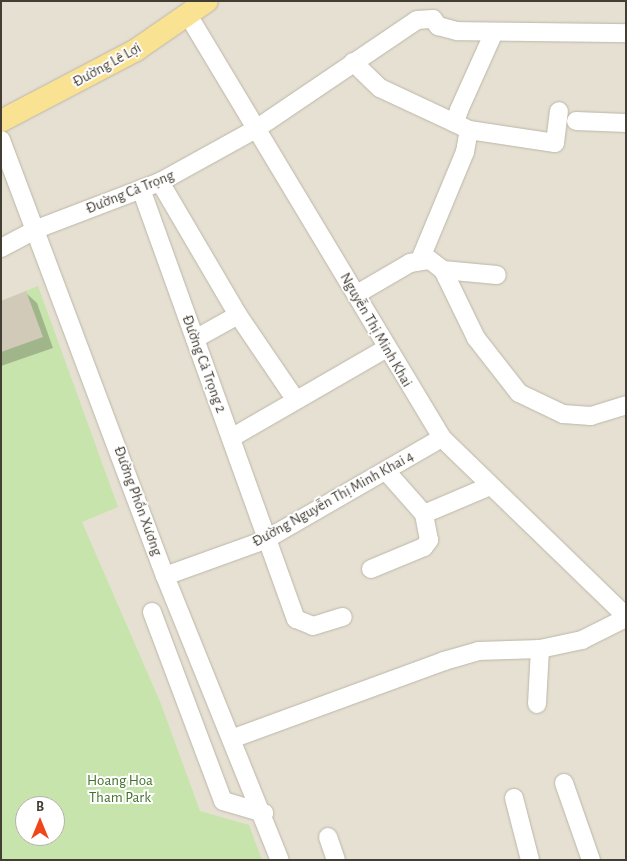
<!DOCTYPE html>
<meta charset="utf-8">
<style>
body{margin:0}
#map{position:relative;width:627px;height:861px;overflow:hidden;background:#f1eee3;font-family:"Alegreya Sans",sans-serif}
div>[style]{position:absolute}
.residential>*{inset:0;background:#e5e0d2}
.green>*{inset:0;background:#c8e4ad}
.shadow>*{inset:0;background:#0003}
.building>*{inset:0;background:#d2cab9}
.roads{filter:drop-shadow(0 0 1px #bcb6a7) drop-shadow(0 0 1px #bcb6a7)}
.minor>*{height:18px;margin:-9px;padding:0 9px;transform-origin:9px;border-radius:9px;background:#fff}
.major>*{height:22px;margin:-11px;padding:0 11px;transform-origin:11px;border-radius:11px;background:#fae293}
span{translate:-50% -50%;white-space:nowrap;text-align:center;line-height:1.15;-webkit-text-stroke:4px #fff;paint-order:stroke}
.street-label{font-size:15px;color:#433e34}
.park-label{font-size:15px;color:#41712a}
.frame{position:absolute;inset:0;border:2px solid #433e34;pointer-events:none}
.north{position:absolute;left:15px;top:796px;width:50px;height:50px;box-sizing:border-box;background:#fff;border:1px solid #b4b2ae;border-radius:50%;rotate:0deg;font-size:14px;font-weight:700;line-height:20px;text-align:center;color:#433e34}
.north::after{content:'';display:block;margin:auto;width:18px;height:22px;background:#f1461a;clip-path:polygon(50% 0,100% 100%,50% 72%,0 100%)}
</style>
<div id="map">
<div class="residential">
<div style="clip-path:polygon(evenodd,1px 1px,626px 1px,626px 860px,1px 860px,1px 1px,25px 806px,55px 806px,55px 836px,25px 836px,25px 806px)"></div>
</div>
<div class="green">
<div style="clip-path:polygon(evenodd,38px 286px,118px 507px,82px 522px,161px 704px,200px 811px,249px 825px,262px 860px,1px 860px,1px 301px,38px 286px,25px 806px,55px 806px,55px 836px,25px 836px,25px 806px)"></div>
</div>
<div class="shadow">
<div style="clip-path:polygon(26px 293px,37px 303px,53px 348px,1px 366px,1px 302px)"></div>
</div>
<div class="building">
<div style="clip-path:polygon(26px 291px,43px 337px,1px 352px,1px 301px)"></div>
</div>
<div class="roads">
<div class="minor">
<div style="left:188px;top:15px;width:493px;rotate:59deg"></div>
<div style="left:442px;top:438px;width:256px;rotate:44.1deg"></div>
<div style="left:353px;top:62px;width:37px;rotate:44deg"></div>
<div style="left:380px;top:88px;width:83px;rotate:25deg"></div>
<div style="left:576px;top:121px;width:50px;rotate:2.3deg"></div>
<div style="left:469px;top:130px;width:87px;rotate:8.6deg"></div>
<div style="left:555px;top:143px;width:32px;rotate:-83deg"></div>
<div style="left:1px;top:140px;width:466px;rotate:69.4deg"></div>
<div style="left:165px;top:576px;width:306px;rotate:68deg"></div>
<div style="left:160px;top:182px;width:154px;rotate:59.6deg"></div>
<div style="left:238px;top:315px;width:102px;rotate:55.8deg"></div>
<div style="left:141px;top:189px;width:457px;rotate:70.2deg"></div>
<div style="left:296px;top:619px;width:18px;rotate:22deg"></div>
<div style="left:313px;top:626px;width:31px;rotate:-17deg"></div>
<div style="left:1px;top:248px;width:41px;rotate:-27.8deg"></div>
<div style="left:37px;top:229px;width:132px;rotate:-20.9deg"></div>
<div style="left:160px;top:182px;width:110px;rotate:-28.9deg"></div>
<div style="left:256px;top:129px;width:194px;rotate:-34.1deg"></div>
<div style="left:417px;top:20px;width:16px;rotate:-4deg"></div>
<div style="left:433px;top:19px;width:9px;rotate:54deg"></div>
<div style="left:438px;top:26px;width:20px;rotate:15deg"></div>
<div style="left:457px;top:31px;width:169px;rotate:0.7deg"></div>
<div style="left:420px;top:260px;width:117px;rotate:-67.4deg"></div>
<div style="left:465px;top:152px;width:22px;rotate:-80deg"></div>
<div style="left:469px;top:130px;width:16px;rotate:-153deg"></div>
<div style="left:455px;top:123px;width:14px;rotate:-73deg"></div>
<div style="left:459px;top:110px;width:85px;rotate:-65.8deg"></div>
<div style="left:443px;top:270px;width:54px;rotate:5.3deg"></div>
<div style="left:357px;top:294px;width:61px;rotate:-30.3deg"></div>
<div style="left:410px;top:263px;width:20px;rotate:-9deg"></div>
<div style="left:430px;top:260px;width:16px;rotate:38deg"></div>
<div style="left:443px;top:270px;width:76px;rotate:64.1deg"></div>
<div style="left:476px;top:338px;width:70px;rotate:52deg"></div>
<div style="left:519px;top:393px;width:49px;rotate:25.5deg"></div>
<div style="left:563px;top:414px;width:28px;rotate:4deg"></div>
<div style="left:591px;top:416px;width:37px;rotate:-17deg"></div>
<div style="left:195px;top:339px;width:49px;rotate:-29.2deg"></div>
<div style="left:231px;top:438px;width:180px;rotate:-30deg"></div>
<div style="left:424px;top:514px;width:72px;rotate:-23deg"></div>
<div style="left:371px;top:569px;width:57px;rotate:-22.5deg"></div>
<div style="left:424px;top:547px;width:9px;rotate:-54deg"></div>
<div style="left:429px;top:540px;width:26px;rotate:-101deg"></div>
<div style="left:424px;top:514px;width:57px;rotate:-131.5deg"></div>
<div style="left:165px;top:576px;width:106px;rotate:-19.8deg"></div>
<div style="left:265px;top:540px;width:204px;rotate:-30deg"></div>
<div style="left:152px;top:612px;width:202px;rotate:69.4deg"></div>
<div style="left:223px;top:801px;width:43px;rotate:16.3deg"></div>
<div style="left:537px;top:704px;width:55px;rotate:-86.9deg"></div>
<div style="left:234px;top:738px;width:224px;rotate:-20.1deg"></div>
<div style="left:444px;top:661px;width:35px;rotate:-16deg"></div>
<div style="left:478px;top:651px;width:62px;rotate:-1.8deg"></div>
<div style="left:540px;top:649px;width:43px;rotate:-12.1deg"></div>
<div style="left:582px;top:640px;width:49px;rotate:-26.6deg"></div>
<div style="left:564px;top:783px;width:82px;rotate:70.7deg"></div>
<div style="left:514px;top:798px;width:64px;rotate:75.5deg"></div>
<div style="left:328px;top:837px;width:24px;rotate:71deg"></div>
</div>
<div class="major">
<div style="left:1px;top:121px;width:153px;rotate:-27.7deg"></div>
<div style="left:136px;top:50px;width:86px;rotate:-34.6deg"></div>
</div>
</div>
<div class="street-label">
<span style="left:107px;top:65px;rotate:-29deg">Đường Lê Lợi</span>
<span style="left:130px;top:192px;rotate:-22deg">Đường Cả Trọng</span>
<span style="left:376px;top:330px;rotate:60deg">Nguyễn Thị Minh Khai</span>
<span style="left:204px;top:364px;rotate:70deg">Đường Cả Trọng 2</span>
<span style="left:333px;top:499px;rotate:-29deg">Đường Nguyễn Thị Minh Khai 4</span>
<span style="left:138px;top:501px;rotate:70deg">Đường Phồn Xương</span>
</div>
<div class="park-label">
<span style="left:120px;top:789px">Hoang Hoa<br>Tham Park</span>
</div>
<div class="frame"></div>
<div class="north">B</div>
</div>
